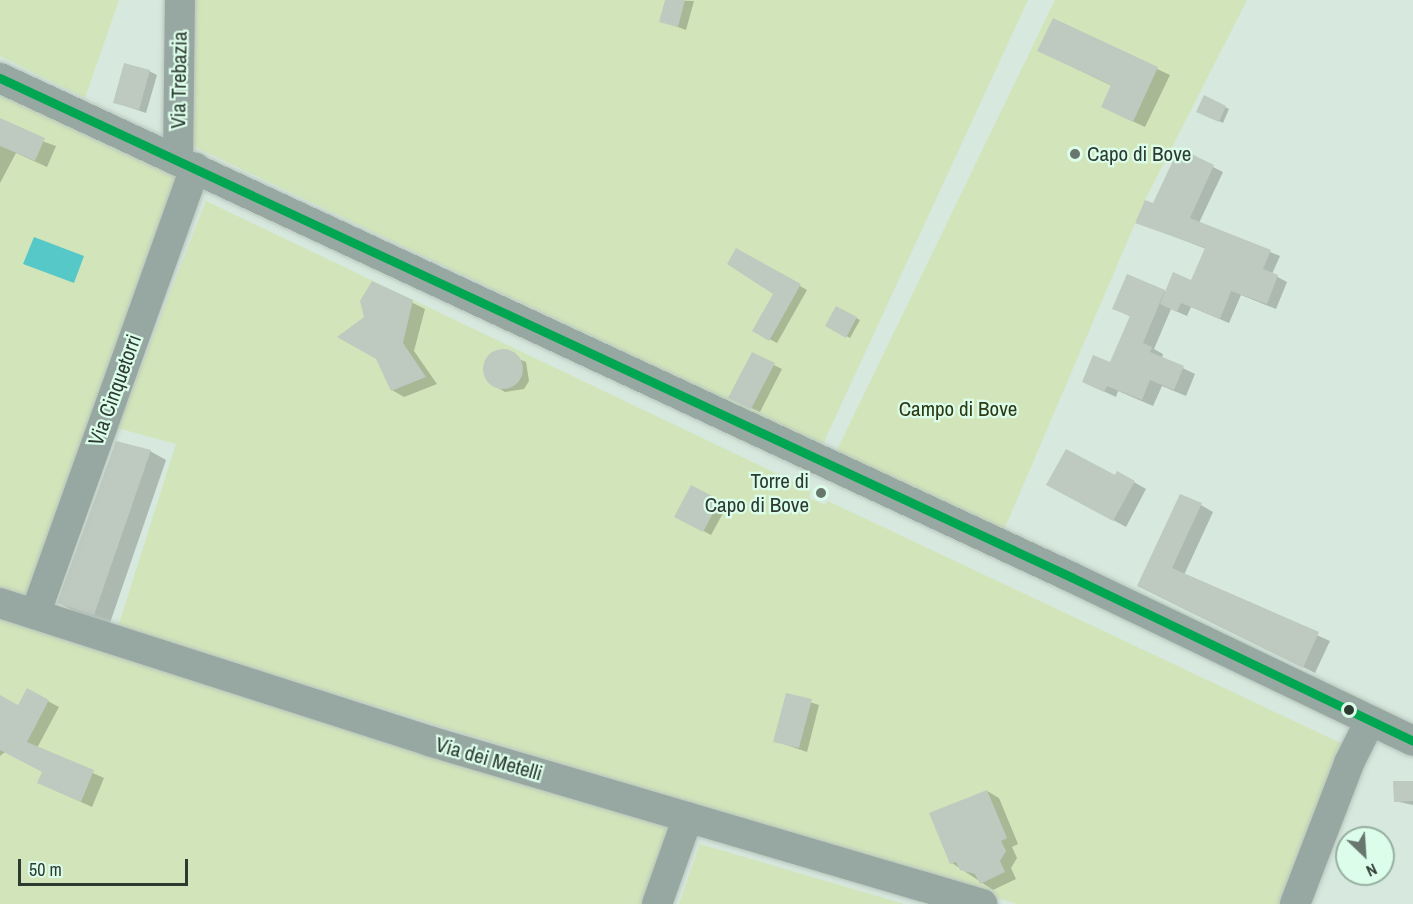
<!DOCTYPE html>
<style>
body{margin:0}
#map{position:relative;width:1413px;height:904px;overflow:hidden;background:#d7e8de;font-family:"Archivo Narrow",sans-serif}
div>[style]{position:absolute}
.green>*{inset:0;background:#d2e5ba}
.water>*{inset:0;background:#57c8c8}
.shadow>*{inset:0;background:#0003}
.building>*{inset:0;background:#bec9c0}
.round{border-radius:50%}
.roads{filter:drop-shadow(0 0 2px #b7c4bc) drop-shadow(0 0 2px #b7c4bc)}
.minor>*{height:30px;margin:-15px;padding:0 15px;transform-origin:15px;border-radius:15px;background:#97a8a2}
.bus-1>*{height:9px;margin:-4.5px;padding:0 4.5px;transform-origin:4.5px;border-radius:4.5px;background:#00a651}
.dots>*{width:16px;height:16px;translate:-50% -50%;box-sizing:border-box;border:3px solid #dcfdea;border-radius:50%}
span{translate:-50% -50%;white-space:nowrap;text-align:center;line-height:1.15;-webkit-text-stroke:4.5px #dcfdea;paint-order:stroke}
.street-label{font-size:21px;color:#2d3a32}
.poi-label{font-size:21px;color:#2d3a32}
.left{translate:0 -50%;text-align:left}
.right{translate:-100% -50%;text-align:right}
.park-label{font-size:21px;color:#2e3813}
.north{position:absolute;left:1335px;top:826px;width:60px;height:60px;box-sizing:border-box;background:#dcfdea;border:2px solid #96afa0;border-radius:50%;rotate:155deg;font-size:16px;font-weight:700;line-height:24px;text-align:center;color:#2d3a32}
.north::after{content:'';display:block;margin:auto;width:21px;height:27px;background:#68776e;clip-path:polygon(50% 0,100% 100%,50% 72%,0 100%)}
.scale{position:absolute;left:18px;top:859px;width:170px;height:27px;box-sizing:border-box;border:3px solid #2d3a32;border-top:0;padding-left:8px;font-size:18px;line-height:21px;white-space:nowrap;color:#2d3a32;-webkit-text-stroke:4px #dcfdea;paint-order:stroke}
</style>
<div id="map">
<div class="green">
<div style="clip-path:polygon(0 0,119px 0,85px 98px,0 56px)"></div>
<div style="clip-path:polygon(189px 0,1028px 0,822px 446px,191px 145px)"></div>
<div style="clip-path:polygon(1055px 0,1247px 0,1145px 200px,1004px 530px,836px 452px)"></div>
<div style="clip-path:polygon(0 86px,183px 176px,29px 600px,0 591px)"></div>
<div style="clip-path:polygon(206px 201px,811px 490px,809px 498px,825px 505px,828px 501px,1347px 746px,1288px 904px,1017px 904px,118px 627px,176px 444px,117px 428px)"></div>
<div style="clip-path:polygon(0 605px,671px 829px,645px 904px,0 904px)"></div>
<div style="clip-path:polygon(700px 844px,904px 904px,679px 904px)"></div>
</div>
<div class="water">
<div style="clip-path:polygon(34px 237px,84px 256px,74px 283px,23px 264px)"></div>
</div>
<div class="shadow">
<div style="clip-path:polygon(666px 0,694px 1px,686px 30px,661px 21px)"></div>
<div style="clip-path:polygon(1053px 20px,1170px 75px,1145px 127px,1115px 113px,1112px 86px,1039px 51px)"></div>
<div style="clip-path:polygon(149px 71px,157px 75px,146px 113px,114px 102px)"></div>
<div style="clip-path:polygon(1205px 97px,1229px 109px,1223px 123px,1198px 111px)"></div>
<div style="clip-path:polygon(0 126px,56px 146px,47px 167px,16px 153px,0 183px)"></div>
<div style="clip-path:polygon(1179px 150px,1223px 172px,1199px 223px,1280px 256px,1272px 274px,1287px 282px,1276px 309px,1241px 295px,1229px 323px,1191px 307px,1187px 316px,1171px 309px,1154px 349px,1163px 354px,1162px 358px,1195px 374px,1186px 396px,1162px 386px,1153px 406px,1118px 391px,1116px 397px,1084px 382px,1111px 364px,1131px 317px,1114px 308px,1128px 276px,1166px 292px,1192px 282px,1206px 249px,1137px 222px,1154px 205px)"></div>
<div style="clip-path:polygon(736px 250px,807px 290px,777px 343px,754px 331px,775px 293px)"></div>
<div style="clip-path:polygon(373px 283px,425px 309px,414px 351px,437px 384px,404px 397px,392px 390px)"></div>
<div style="clip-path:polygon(837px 308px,860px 320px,850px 338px,827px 325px)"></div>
<div style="clip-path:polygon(499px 351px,526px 362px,529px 381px,524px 389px,505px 392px,488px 382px,485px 362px)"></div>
<div style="clip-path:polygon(774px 365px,782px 369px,760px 412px,738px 402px)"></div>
<div style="clip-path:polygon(150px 451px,166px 460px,110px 623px,75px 612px,59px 603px)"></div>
<div style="clip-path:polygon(1118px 473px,1146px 489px,1126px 527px,1060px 491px,1116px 477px)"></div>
<div style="clip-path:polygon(692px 487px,727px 506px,711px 535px,676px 516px)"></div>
<div style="clip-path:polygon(1201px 505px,1213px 512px,1184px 575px,1330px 641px,1315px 673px,1151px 592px)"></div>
<div style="clip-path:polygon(27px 690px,59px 707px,37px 748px,104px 778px,92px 807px,39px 783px,44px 772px,5px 752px,0 756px,0 697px,18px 707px)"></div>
<div style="clip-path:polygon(787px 695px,819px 705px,807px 752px,775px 741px)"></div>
<div style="clip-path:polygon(1413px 782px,1413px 805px,1395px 801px)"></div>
<div style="clip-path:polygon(987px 791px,999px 798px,1018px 844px,1012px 847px,1017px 858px,1011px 868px,1016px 879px,993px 890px,952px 863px)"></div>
</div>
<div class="building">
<div style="clip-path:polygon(665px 0,685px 0,678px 27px,659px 22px)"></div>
<div style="clip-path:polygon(1053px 18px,1158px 67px,1133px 122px,1101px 107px,1111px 85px,1037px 51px)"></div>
<div style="clip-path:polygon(124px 63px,150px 70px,139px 110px,113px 103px)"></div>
<div style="clip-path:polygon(1204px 95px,1226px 106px,1219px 122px,1196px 112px)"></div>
<div style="clip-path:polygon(0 118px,45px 138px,35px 161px,0 146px)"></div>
<div style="clip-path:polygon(1179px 148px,1214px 165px,1190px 218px,1271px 250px,1263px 269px,1278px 275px,1267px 304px,1231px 291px,1220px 319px,1181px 303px,1177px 312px,1160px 304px,1173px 272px,1191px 280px,1205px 248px,1135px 223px,1145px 200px,1153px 203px)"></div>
<div style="clip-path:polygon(736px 248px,801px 284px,769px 341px,752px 331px,773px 294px,727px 264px)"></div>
<div style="clip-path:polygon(1127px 274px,1165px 290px,1143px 343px,1152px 347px,1150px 352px,1184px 366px,1174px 390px,1150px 380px,1142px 400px,1107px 386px,1104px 392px,1082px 382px,1093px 355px,1110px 362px,1130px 316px,1112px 309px)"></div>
<div style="clip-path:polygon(372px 281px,413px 300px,403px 343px,426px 377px,391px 391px,376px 359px,337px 337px,364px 317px,360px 301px)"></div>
<div style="clip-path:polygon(836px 306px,857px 317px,846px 338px,825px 326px)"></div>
<div class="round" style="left:483px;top:349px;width:40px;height:40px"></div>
<div style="clip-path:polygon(752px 352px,775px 363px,751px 409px,728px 398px)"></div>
<div style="clip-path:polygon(116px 441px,151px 450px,94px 615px,57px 603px)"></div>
<div style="clip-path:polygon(1066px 449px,1115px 475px,1117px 471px,1135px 481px,1113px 521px,1046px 485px)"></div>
<div style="clip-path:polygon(691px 485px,720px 500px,703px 532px,674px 517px)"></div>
<div style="clip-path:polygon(1180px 494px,1202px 503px,1172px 568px,1319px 632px,1303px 668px,1137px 586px)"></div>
<div style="clip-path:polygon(27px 688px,49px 700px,27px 742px,94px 770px,81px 802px,37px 783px,42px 772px,0 750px,0 695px,18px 705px)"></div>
<div style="clip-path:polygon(786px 693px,812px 699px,799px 748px,773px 742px)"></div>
<div style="clip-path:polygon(1393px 781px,1413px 781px,1413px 801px,1394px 802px)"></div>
<div style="clip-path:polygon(987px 790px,1007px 838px,1001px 841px,1006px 851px,1000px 861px,1005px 872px,980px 884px,975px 874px,960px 870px,956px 862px,950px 864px,929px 813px)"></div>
</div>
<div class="roads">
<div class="minor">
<div style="left:0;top:78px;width:1182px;rotate:24.98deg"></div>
<div style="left:1071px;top:577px;width:379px;rotate:25.6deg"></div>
<div style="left:178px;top:161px;width:161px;rotate:-89.3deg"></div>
<div style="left:0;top:603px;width:451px;rotate:17.8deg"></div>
<div style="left:429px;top:741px;width:577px;rotate:16.42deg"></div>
<div style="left:36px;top:612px;width:472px;rotate:-70.3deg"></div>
<div style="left:657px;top:904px;width:92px;rotate:-70.4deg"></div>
<div style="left:1295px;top:904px;width:151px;rotate:-69deg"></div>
<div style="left:1349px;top:763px;width:47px;rotate:-63.4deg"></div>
</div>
</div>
<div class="bus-1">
<div style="left:0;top:78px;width:1182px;rotate:24.98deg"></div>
<div style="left:1071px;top:577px;width:379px;rotate:25.6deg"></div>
</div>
<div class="dots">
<div style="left:1075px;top:154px;background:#68776e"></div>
<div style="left:821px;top:493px;background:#68776e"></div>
<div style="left:1349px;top:710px;background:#2d3a32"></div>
</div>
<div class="street-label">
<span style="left:179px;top:80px;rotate:-89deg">Via Trebazia</span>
<span style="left:115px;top:390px;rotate:-70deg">Via Cinquetorri</span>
<span style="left:489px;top:759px;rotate:16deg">Via dei Metelli</span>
</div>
<div class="poi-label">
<span class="left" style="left:1087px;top:154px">Capo di Bove</span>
<span class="right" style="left:809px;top:493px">Torre di<br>Capo di Bove</span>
</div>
<div class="park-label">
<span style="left:958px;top:409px">Campo di Bove</span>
</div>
<div class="north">N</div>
<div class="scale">50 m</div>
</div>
